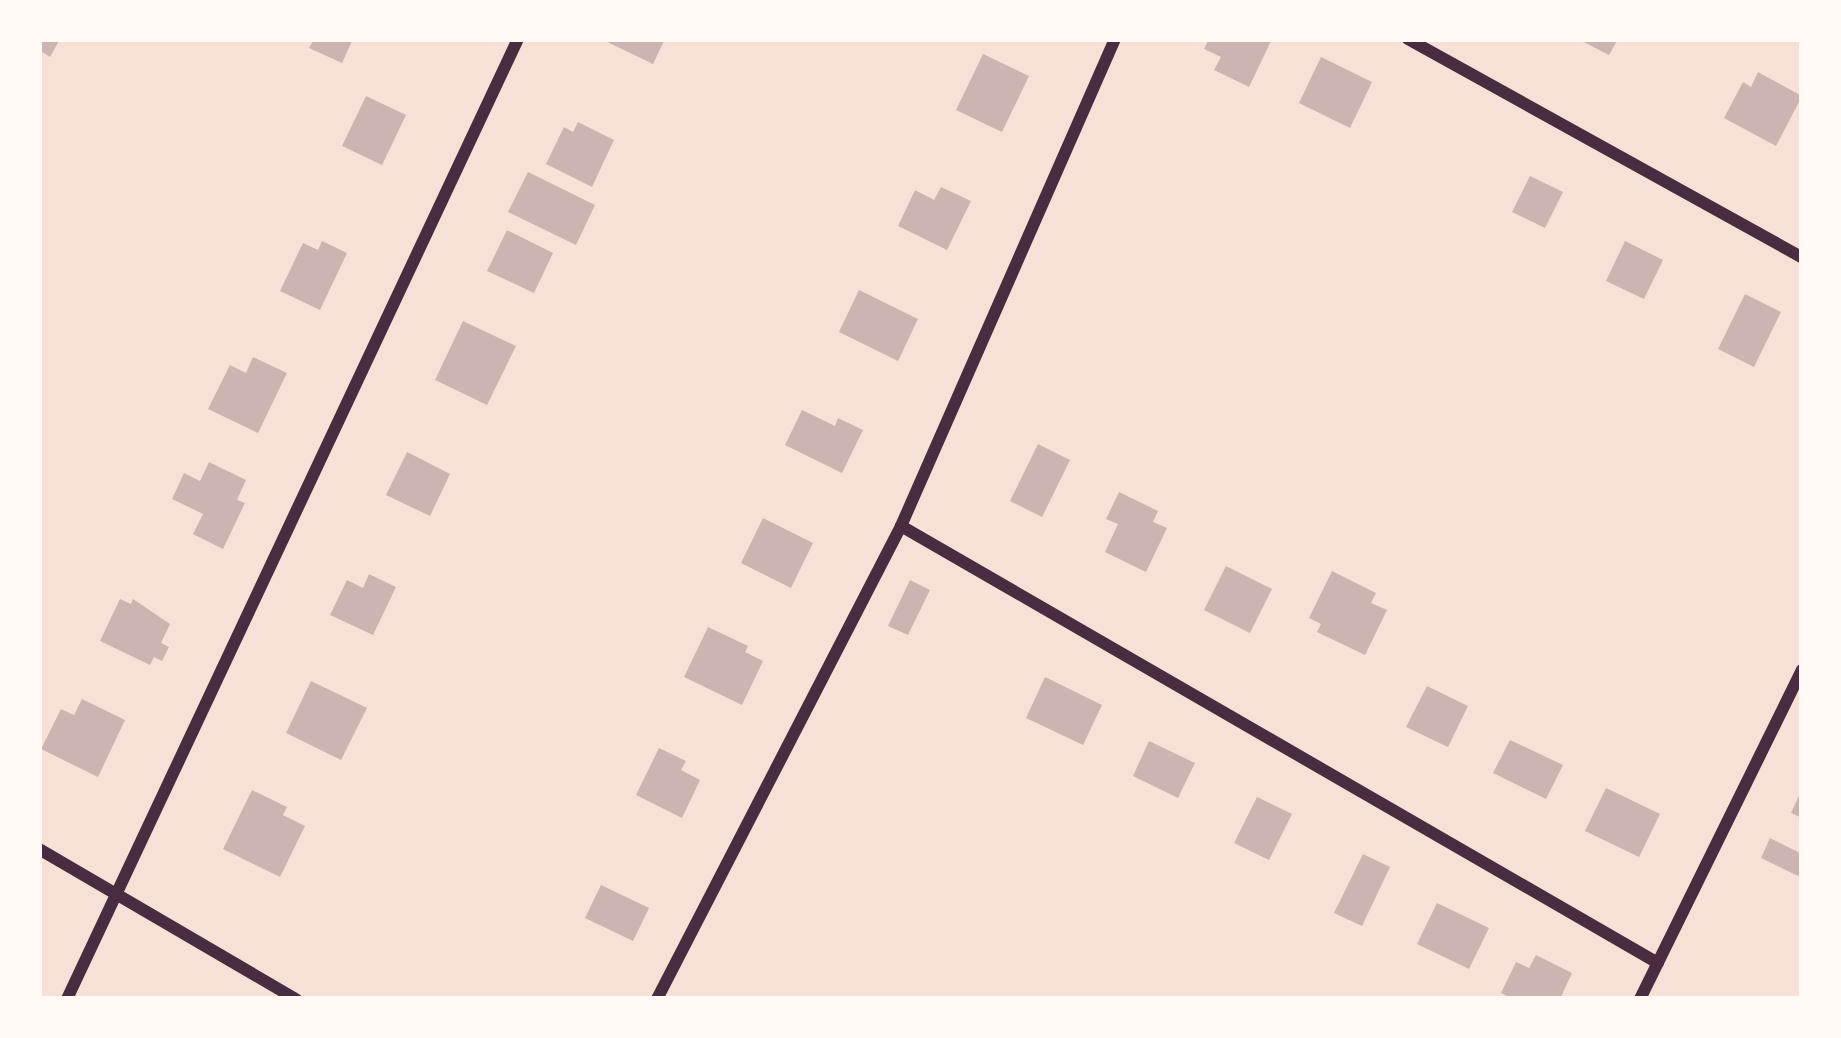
<!DOCTYPE html>
<style>
body{margin:0}
#map{position:relative;width:1841px;height:1038px;overflow:hidden;background:#f7e1d7;font-family:"Work Sans",sans-serif}
div>[style]{position:absolute}
.building>*{inset:0;background:#ccb4b1}
.minor>*{height:12px;margin:-6px;padding:0 6px;transform-origin:6px;border-radius:6px;background:#4a2c40}
span{translate:-50% -50%;white-space:nowrap;text-align:center;line-height:1.15;-webkit-text-stroke:9px #fffaf5;paint-order:stroke}
.frame{position:absolute;inset:0;border:42px solid #fffaf5;pointer-events:none}
</style>
<div id="map">
<div class="building">
<div style="clip-path:polygon(39px 39px,60px 39px,50px 57px,39px 50px)"></div>
<div style="clip-path:polygon(314px 39px,353px 39px,342px 63px,309px 48px)"></div>
<div style="clip-path:polygon(601px 39px,665px 39px,653px 64px)"></div>
<div style="clip-path:polygon(1209px 39px,1272px 39px,1249px 87px,1214px 70px,1221px 57px,1204px 49px)"></div>
<div style="clip-path:polygon(1578px 39px,1618px 39px,1609px 55px)"></div>
<div style="clip-path:polygon(983px 54px,1029px 76px,1002px 132px,956px 110px)"></div>
<div style="clip-path:polygon(1321px 57px,1372px 82px,1350px 128px,1299px 103px)"></div>
<div style="clip-path:polygon(1758px 72px,1802px 96px,1776px 146px,1724px 118px,1743px 82px,1751px 87px)"></div>
<div style="clip-path:polygon(366px 96px,406px 115px,382px 165px,342px 146px)"></div>
<div style="clip-path:polygon(578px 122px,614px 140px,592px 187px,546px 164px,564px 127px,573px 132px)"></div>
<div style="clip-path:polygon(528px 172px,595px 205px,576px 245px,508px 212px)"></div>
<div style="clip-path:polygon(1530px 176px,1563px 192px,1545px 228px,1512px 212px)"></div>
<div style="clip-path:polygon(941px 187px,971px 201px,947px 250px,898px 226px,915px 190px,934px 200px)"></div>
<div style="clip-path:polygon(507px 230px,553px 253px,534px 293px,487px 271px)"></div>
<div style="clip-path:polygon(322px 241px,347px 253px,320px 310px,280px 291px,303px 243px,318px 250px)"></div>
<div style="clip-path:polygon(1625px 241px,1663px 260px,1644px 299px,1606px 281px)"></div>
<div style="clip-path:polygon(859px 290px,918px 319px,898px 361px,839px 332px)"></div>
<div style="clip-path:polygon(1745px 294px,1781px 312px,1754px 367px,1718px 349px)"></div>
<div style="clip-path:polygon(463px 321px,516px 346px,487px 405px,435px 380px)"></div>
<div style="clip-path:polygon(253px 357px,287px 373px,258px 433px,208px 409px,230px 365px,246px 373px)"></div>
<div style="clip-path:polygon(802px 410px,835px 426px,838px 418px,863px 430px,842px 473px,785px 445px)"></div>
<div style="clip-path:polygon(1038px 444px,1070px 460px,1042px 517px,1010px 501px)"></div>
<div style="clip-path:polygon(407px 452px,450px 474px,430px 516px,386px 495px)"></div>
<div style="clip-path:polygon(209px 462px,246px 480px,237px 500px,245px 503px,223px 549px,193px 534px,203px 514px,172px 499px,184px 473px,200px 481px)"></div>
<div style="clip-path:polygon(1119px 492px,1158px 511px,1153px 522px,1167px 528px,1146px 572px,1105px 552px,1118px 524px,1106px 519px)"></div>
<div style="clip-path:polygon(763px 518px,813px 543px,791px 588px,741px 563px)"></div>
<div style="clip-path:polygon(1226px 566px,1272px 589px,1250px 633px,1204px 610px)"></div>
<div style="clip-path:polygon(1332px 571px,1376px 593px,1371px 603px,1387px 610px,1365px 655px,1317px 632px,1321px 624px,1309px 618px)"></div>
<div style="clip-path:polygon(369px 574px,396px 587px,373px 635px,330px 615px,347px 580px,363px 588px)"></div>
<div style="clip-path:polygon(910px 580px,930px 590px,908px 635px,888px 626px)"></div>
<div style="clip-path:polygon(120px 599px,131px 604px,133px 599px,170px 624px,161px 643px,169px 647px,162px 661px,154px 657px,150px 665px,100px 641px)"></div>
<div style="clip-path:polygon(708px 627px,748px 646px,745px 652px,763px 661px,742px 705px,684px 677px)"></div>
<div style="clip-path:polygon(1045px 677px,1102px 705px,1083px 745px,1026px 718px)"></div>
<div style="clip-path:polygon(311px 681px,367px 708px,341px 760px,286px 733px)"></div>
<div style="clip-path:polygon(1427px 686px,1468px 706px,1448px 747px,1406px 727px)"></div>
<div style="clip-path:polygon(82px 699px,125px 720px,98px 777px,41px 749px,61px 709px,74px 715px)"></div>
<div style="clip-path:polygon(1510px 740px,1563px 765px,1546px 799px,1493px 773px)"></div>
<div style="clip-path:polygon(1149px 741px,1195px 763px,1178px 798px,1133px 776px)"></div>
<div style="clip-path:polygon(659px 748px,686px 761px,681px 770px,700px 780px,682px 818px,636px 795px)"></div>
<div style="clip-path:polygon(1606px 788px,1660px 814px,1639px 857px,1585px 831px)"></div>
<div style="clip-path:polygon(1802px 789px,1802px 818px,1791px 813px)"></div>
<div style="clip-path:polygon(252px 790px,287px 807px,283px 815px,305px 826px,280px 877px,223px 849px)"></div>
<div style="clip-path:polygon(1257px 797px,1292px 814px,1269px 860px,1234px 843px)"></div>
<div style="clip-path:polygon(1770px 838px,1802px 854px,1802px 878px,1761px 858px)"></div>
<div style="clip-path:polygon(1363px 854px,1390px 867px,1362px 926px,1334px 913px)"></div>
<div style="clip-path:polygon(601px 885px,649px 908px,633px 941px,585px 918px)"></div>
<div style="clip-path:polygon(1437px 903px,1489px 928px,1469px 969px,1417px 944px)"></div>
<div style="clip-path:polygon(1536px 955px,1572px 973px,1560px 999px,1513px 999px,1501px 993px,1516px 962px,1529px 968px)"></div>
</div>
<div class="minor">
<div style="left:1408px;top:39px;width:450px;rotate:29deg"></div>
<div style="left:901px;top:526px;width:874px;rotate:30deg"></div>
<div style="left:39px;top:849px;width:298px;rotate:30.3deg"></div>
<div style="left:67px;top:999px;width:1061px;rotate:-64.84deg"></div>
<div style="left:657px;top:999px;width:532px;rotate:-62.71deg"></div>
<div style="left:901px;top:526px;width:532px;rotate:-66.28deg"></div>
<div style="left:1640px;top:999px;width:367px;rotate:-63.8deg"></div>
</div>
<div class="frame"></div>
</div>
